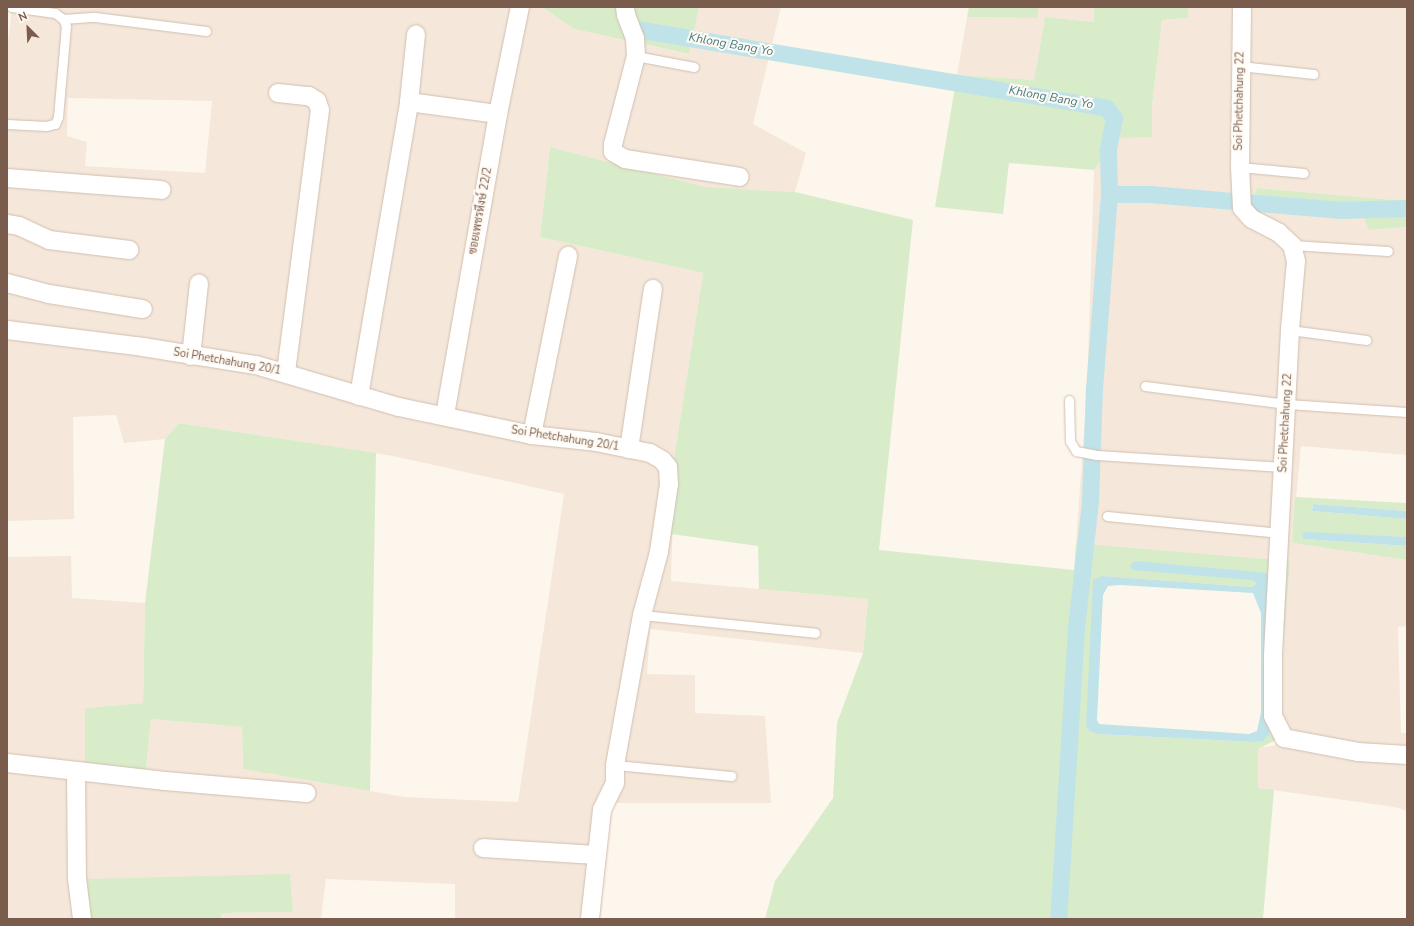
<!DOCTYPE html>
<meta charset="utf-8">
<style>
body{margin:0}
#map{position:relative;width:1414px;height:926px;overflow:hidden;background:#fdf6ec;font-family:"Nunito Sans",Sarabun,sans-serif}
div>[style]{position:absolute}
.residential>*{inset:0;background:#f5e8da}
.green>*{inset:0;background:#d8ecc9}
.water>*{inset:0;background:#bfe3e8}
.canal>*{height:17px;margin:-8.5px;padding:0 8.5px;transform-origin:8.5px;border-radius:8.5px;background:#bfe3e8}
.roads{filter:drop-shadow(0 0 1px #d1beb0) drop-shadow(0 0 1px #d1beb0)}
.service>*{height:9px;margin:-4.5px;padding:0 4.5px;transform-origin:4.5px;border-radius:4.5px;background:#fff}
.minor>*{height:18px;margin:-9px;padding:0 9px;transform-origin:9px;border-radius:9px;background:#fff}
span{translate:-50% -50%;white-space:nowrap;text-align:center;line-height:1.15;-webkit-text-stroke:4px #fffaf3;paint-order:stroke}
.street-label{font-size:11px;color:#7a5c4d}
.water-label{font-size:12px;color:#437c86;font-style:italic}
.frame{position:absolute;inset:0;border:8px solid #7a5c4d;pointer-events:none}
.north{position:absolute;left:8px;top:8px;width:40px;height:40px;-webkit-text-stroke:3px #fffaf3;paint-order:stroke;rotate:336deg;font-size:11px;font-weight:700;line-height:16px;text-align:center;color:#7a5c4d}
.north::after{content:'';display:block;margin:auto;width:14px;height:18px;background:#7a5c4d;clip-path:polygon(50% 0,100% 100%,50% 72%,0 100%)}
</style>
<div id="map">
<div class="residential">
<div style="clip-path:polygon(evenodd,12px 7px,542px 7px,574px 29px,688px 54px,699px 7px,781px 7px,753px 124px,806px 153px,795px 192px,705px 187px,550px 147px,540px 237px,703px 273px,674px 459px,671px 581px,868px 599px,863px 653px,650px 629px,647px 674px,695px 675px,695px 713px,765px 716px,771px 803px,612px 803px,600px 919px,455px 919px,455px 884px,326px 879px,321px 919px,221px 919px,222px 913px,293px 912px,290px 875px,75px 919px,7px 919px,7px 557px,71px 556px,72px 598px,145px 603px,143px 703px,85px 708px,146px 770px,151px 719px,242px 727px,243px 769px,405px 797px,518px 802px,564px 494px,393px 456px,179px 423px,165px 439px,124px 443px,116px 415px,73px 417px,74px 519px,7px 521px,7px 51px,12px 7px,68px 98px,212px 101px,205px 173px,85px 166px,87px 142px,67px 136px,68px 98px)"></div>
<div style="clip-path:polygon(1039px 7px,1094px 7px,1094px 22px,1045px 17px,1034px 80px,957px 75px,967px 17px,1037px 18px)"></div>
<div style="clip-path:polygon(1188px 7px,1407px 7px,1407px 201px,1257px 188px,1250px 206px,1362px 214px,1369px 230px,1407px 227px,1407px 455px,1301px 446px,1292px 543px,1407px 560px,1407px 626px,1398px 627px,1401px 733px,1407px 733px,1407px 811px,1395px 807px,1258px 788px,1258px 748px,1276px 745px,1290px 561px,1076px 543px,1087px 389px,1094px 170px,1118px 138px,1152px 136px,1152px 106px,1162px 20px,1188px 18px)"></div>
</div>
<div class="green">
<div style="clip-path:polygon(542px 7px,699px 7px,689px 54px,574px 29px)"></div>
<div style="clip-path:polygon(969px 7px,1039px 7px,1037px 18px,967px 17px)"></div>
<div style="clip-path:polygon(1094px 7px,1188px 7px,1188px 18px,1162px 20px,1152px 106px,1152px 137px,1118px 138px,1094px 170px,1009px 163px,1003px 214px,935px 207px,957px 75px,1034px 80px,1045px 17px,1094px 22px)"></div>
<div style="clip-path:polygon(evenodd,550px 147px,705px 187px,795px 192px,913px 220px,879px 550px,1074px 570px,1076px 543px,1290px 561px,1276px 740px,1258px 749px,1258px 788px,1274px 790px,1263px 919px,765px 919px,775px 881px,833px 798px,837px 723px,863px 653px,868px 599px,759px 589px,758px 546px,671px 534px,674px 459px,703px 273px,540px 237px,550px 147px,1103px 576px,1252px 587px,1256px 583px,1252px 580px,1271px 578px,1269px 734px,1254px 742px,1096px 734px,1090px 731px,1103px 576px)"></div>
<div style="clip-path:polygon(1257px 188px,1407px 201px,1407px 227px,1369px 230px,1362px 214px,1250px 206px)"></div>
<div style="clip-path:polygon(179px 423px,376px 453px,370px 791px,243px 769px,242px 727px,151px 719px,146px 770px,85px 763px,85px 708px,143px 703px,145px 603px,165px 439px)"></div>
<div style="clip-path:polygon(1295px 497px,1407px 503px,1407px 511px,1313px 504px,1312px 511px,1407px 519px,1407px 537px,1302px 533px,1303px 539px,1407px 546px,1407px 560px,1292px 543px)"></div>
<div style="clip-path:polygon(290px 874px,293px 912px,222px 913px,221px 919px,88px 919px,84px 879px)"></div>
</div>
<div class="water">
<div style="clip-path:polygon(1313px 504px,1407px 511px,1407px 519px,1312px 511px)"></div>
<div style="clip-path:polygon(1309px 532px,1407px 537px,1407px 546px,1303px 539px,1302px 533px)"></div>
<div style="clip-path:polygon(evenodd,1135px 561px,1267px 573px,1271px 578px,1269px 734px,1263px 741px,1254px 742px,1096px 734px,1090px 731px,1086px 726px,1093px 580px,1103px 576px,1252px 587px,1256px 583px,1252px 580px,1132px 570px,1130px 565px,1135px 561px,1120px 585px,1253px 593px,1261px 613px,1261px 712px,1257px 731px,1249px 734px,1099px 724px,1097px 720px,1103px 595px,1108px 586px,1120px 585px)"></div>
</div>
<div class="canal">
<div style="left:636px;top:29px;width:477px;rotate:9.5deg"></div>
<div style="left:1106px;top:108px;width:13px;rotate:51deg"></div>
<div style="left:1114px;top:118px;width:33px;rotate:101deg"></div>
<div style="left:1108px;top:150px;width:44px;rotate:88.7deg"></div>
<div style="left:1109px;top:194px;width:194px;rotate:94.4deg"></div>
<div style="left:1094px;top:387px;width:114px;rotate:92deg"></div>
<div style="left:1090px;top:501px;width:128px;rotate:96.3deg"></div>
<div style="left:1076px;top:628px;width:292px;rotate:93.5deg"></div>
<div style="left:1109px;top:194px;width:41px"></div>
<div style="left:1150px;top:194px;width:192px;rotate:4.8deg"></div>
<div style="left:1341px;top:210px;width:66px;rotate:-1.7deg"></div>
</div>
<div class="roads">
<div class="service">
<div style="left:63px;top:19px;width:32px;rotate:-4deg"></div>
<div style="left:95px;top:17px;width:112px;rotate:7.2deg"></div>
<div style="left:636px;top:56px;width:59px;rotate:10.7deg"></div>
<div style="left:1240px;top:66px;width:74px;rotate:6.2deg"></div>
<div style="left:7px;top:124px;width:39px;rotate:3deg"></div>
<div style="left:46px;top:126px;width:9px;rotate:-13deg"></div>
<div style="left:55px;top:124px;width:8px;rotate:-67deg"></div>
<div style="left:58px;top:117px;width:91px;rotate:-85deg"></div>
<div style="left:66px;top:26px;width:8px;rotate:-113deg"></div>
<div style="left:63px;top:19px;width:10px;rotate:-143deg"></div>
<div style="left:55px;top:13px;width:44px;rotate:-172.2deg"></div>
<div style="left:1240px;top:167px;width:64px;rotate:5.4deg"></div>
<div style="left:1292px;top:245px;width:96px;rotate:3.6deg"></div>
<div style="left:1290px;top:330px;width:77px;rotate:7.5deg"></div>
<div style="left:1145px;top:386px;width:143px;rotate:7.2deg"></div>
<div style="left:1287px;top:404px;width:120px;rotate:3.8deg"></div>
<div style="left:1069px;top:400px;width:41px;rotate:88.6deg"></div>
<div style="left:1070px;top:441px;width:12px;rotate:59deg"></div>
<div style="left:1076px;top:451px;width:21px;rotate:11deg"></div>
<div style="left:1097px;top:455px;width:186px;rotate:3.7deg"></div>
<div style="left:1107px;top:516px;width:174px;rotate:5.6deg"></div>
<div style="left:642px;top:615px;width:174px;rotate:5.9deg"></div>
<div style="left:615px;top:765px;width:117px;rotate:5.4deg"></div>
</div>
<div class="minor">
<div style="left:625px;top:7px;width:8px;rotate:83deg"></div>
<div style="left:626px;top:15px;width:25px;rotate:69deg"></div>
<div style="left:635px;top:38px;width:18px;rotate:87deg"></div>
<div style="left:636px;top:56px;width:91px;rotate:104.6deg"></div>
<div style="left:613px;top:144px;width:8px;rotate:90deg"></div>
<div style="left:613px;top:152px;width:14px;rotate:30deg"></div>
<div style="left:625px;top:159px;width:116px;rotate:8.9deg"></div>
<div style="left:1242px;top:7px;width:160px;rotate:90.7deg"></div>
<div style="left:1240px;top:167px;width:41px;rotate:87.2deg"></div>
<div style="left:1242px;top:208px;width:15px;rotate:48deg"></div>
<div style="left:1252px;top:219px;width:30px;rotate:27deg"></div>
<div style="left:1279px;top:233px;width:18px;rotate:43deg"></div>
<div style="left:1292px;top:245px;width:16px;rotate:76deg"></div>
<div style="left:1296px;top:261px;width:69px;rotate:95deg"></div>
<div style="left:1290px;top:330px;width:328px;rotate:93deg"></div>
<div style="left:1273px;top:658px;width:58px;rotate:90deg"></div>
<div style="left:1273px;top:716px;width:25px;rotate:63deg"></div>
<div style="left:1284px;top:738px;width:75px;rotate:10.7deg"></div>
<div style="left:1358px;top:752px;width:49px;rotate:3.5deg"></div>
<div style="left:278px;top:93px;width:31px;rotate:6deg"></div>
<div style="left:309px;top:96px;width:9px;rotate:32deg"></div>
<div style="left:317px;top:101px;width:9px;rotate:72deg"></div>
<div style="left:320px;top:110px;width:265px;rotate:97.4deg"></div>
<div style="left:409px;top:102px;width:68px;rotate:-84.1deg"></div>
<div style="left:7px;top:178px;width:155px;rotate:4.4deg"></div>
<div style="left:7px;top:224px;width:12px;rotate:9deg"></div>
<div style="left:19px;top:226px;width:33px;rotate:25deg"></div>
<div style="left:49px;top:240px;width:81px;rotate:7.1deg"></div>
<div style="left:7px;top:283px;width:43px;rotate:14.7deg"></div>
<div style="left:49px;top:294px;width:95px;rotate:9.1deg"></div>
<div style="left:7px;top:330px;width:137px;rotate:7.1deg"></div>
<div style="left:143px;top:347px;width:114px;rotate:9.1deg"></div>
<div style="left:256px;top:365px;width:149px;rotate:16.4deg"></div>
<div style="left:399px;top:407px;width:136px;rotate:11.9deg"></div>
<div style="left:532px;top:435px;width:64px;rotate:6.2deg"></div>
<div style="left:596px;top:442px;width:55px;rotate:11.5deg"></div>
<div style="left:650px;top:453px;width:14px;rotate:30deg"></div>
<div style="left:662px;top:460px;width:9px;rotate:49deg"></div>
<div style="left:668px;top:467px;width:17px;rotate:87deg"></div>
<div style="left:669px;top:484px;width:69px;rotate:98.4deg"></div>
<div style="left:659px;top:552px;width:65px;rotate:105.1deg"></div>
<div style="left:642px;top:615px;width:152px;rotate:100.2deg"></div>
<div style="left:615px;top:765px;width:18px;rotate:90deg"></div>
<div style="left:615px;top:783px;width:30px;rotate:116deg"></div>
<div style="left:602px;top:810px;width:110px;rotate:96.3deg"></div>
<div style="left:191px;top:356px;width:73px;rotate:-83.7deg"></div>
<div style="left:359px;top:396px;width:298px;rotate:-80.3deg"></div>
<div style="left:409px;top:102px;width:90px;rotate:7.7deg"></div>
<div style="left:445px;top:415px;width:306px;rotate:-80deg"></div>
<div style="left:498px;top:114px;width:109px;rotate:-78.4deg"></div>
<div style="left:532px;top:435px;width:183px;rotate:-78.6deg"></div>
<div style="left:629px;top:449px;width:162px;rotate:-81.5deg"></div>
<div style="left:7px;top:763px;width:159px;rotate:6.5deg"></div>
<div style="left:165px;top:781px;width:142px;rotate:4.9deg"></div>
<div style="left:76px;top:771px;width:107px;rotate:89.5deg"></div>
<div style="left:77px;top:878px;width:41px;rotate:83deg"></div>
<div style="left:483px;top:848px;width:113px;rotate:3.5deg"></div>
</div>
</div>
<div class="street-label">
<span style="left:1240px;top:101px;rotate:-89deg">Soi Phetchahung 22</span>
<span style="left:481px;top:211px;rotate:-80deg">ซอยเพชรหึงษ์ 22/2</span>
<span style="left:227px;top:362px;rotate:10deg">Soi Phetchahung 20/1</span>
<span style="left:1286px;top:423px;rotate:-87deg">Soi Phetchahung 22</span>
<span style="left:565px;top:439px;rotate:9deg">Soi Phetchahung 20/1</span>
</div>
<div class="water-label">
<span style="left:731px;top:45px;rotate:10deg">Khlong Bang Yo</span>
<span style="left:1051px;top:98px;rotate:10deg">Khlong Bang Yo</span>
</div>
<div class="frame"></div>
<div class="north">N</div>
</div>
